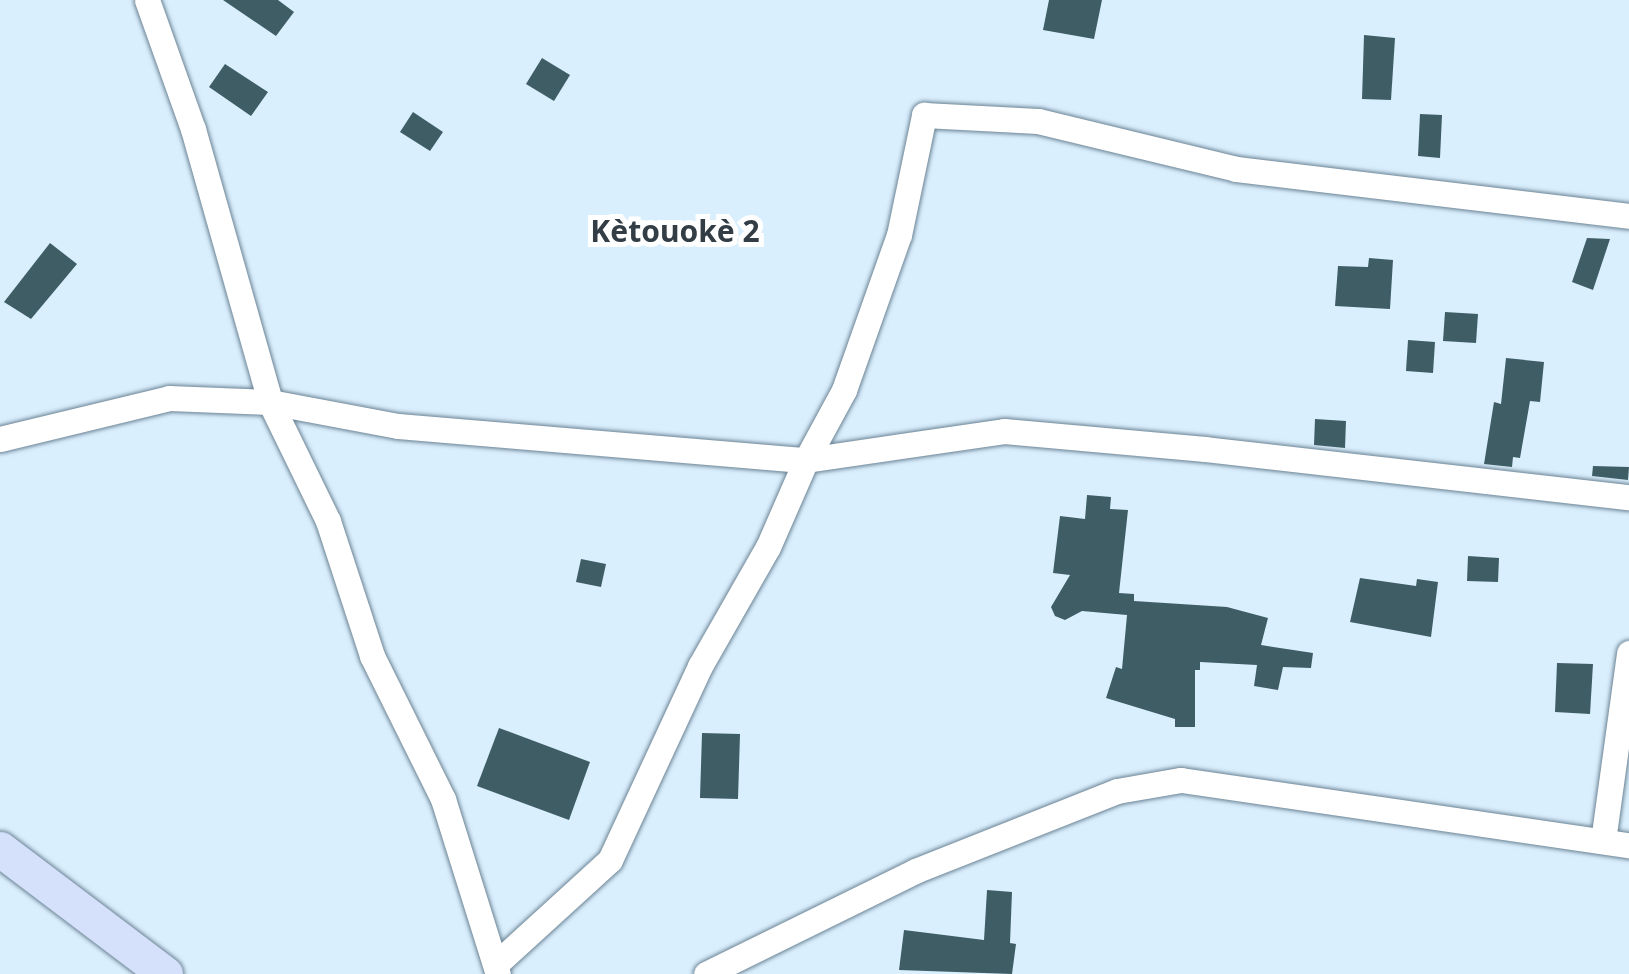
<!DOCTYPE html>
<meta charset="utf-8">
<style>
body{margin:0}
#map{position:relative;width:1629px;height:974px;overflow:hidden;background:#daeffe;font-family:"Noto Sans",sans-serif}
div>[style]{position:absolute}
.building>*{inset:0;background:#3e5d64}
.roads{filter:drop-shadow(0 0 2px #6b8394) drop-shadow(0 0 2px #6b8394)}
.street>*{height:25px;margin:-12.5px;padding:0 12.5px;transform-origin:12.5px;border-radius:12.5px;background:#fff}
.secondary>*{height:35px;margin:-17.5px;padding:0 17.5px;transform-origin:17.5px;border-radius:17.5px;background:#d5e0fb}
span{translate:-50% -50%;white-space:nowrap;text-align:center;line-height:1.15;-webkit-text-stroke:10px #fff;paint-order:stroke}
.neighbourhood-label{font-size:30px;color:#333d45;font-weight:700}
</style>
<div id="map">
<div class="building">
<div style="clip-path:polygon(223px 0,278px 0,294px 12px,276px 36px)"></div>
<div style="clip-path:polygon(1049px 0,1102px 0,1094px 39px,1043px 30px)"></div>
<div style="clip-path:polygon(1364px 35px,1395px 38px,1391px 100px,1362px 99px)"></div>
<div style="clip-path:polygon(542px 58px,570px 75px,554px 101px,526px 84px)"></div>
<div style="clip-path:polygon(225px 64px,268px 92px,251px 116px,209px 87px)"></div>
<div style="clip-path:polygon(413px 112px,443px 132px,430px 151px,400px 132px)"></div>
<div style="clip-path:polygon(1420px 114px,1442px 115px,1440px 158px,1418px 156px)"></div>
<div style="clip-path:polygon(1587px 238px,1610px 239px,1593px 290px,1572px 282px)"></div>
<div style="clip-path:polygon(50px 243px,77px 264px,31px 319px,4px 302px)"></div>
<div style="clip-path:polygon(1369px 258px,1393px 260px,1390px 309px,1335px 306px,1338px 266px,1368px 267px)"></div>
<div style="clip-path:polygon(1445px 312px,1478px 314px,1476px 343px,1443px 341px)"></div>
<div style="clip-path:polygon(1408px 340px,1435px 342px,1433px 373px,1406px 371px)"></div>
<div style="clip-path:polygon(1506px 358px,1544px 362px,1540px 402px,1530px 401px,1520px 458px,1513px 457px,1512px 467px,1484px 464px,1494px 402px,1501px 404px)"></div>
<div style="clip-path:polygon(1315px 419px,1346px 421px,1345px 448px,1314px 445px)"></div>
<div style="clip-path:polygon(1593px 466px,1629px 467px,1628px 480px,1592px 476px)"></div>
<div style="clip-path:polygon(1087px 495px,1111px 497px,1110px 509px,1128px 510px,1119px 593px,1134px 594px,1134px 601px,1227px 607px,1268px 618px,1261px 645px,1313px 653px,1311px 668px,1283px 667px,1278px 690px,1254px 686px,1257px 665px,1200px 662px,1200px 670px,1195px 670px,1195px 727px,1175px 727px,1175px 719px,1106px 698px,1116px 667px,1122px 669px,1127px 615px,1082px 611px,1065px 620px,1055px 616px,1051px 607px,1070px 575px,1053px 573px,1060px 516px,1085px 519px)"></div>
<div style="clip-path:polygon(1468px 556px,1499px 558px,1498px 582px,1467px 581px)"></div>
<div style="clip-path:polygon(581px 559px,606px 564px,601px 587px,576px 582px)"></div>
<div style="clip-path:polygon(1360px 578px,1416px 586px,1417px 579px,1438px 582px,1431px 637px,1350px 622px)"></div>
<div style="clip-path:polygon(1557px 663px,1593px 664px,1590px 714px,1555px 712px)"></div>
<div style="clip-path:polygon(499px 728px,590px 762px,569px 820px,477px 786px)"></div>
<div style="clip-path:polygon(702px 733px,740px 734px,738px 799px,700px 798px)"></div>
<div style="clip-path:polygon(987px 890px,1012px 892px,1010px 943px,1016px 944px,1012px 974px,899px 970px,904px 930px,984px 940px)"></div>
</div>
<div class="roads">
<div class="street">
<div style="left:147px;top:0;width:137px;rotate:70.4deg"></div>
<div style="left:193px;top:129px;width:284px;rotate:74.2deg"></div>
<div style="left:270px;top:402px;width:132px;rotate:64deg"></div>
<div style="left:328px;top:521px;width:142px;rotate:71.9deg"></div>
<div style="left:372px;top:656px;width:160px;rotate:63.6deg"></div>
<div style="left:443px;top:799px;width:183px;rotate:72.6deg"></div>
<div style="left:0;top:439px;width:174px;rotate:-13.6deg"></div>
<div style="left:169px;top:398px;width:101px;rotate:2.3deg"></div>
<div style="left:270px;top:402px;width:130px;rotate:10.6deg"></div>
<div style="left:398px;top:426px;width:409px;rotate:4.8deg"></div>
<div style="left:806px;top:460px;width:200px;rotate:-8.3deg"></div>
<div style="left:1004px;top:431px;width:202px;rotate:5.1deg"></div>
<div style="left:1205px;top:449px;width:427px;rotate:6.5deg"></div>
<div style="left:1603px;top:841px;width:190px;rotate:-82.1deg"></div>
<div style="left:496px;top:964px;width:154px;rotate:-42.4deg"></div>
<div style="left:610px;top:860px;width:214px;rotate:-65.1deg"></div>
<div style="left:700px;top:666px;width:137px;rotate:-60.3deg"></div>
<div style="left:768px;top:547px;width:95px;rotate:-66.4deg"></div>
<div style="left:806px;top:460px;width:80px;rotate:-61.5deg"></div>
<div style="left:844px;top:390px;width:164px;rotate:-70.5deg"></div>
<div style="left:899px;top:235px;width:123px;rotate:-78.2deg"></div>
<div style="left:924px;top:115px;width:114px;rotate:3deg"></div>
<div style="left:1038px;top:121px;width:204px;rotate:13.6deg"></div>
<div style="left:1236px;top:169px;width:396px;rotate:6.8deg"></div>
<div style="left:706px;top:974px;width:233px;rotate:-26.2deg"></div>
<div style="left:915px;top:871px;width:217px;rotate:-21.6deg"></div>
<div style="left:1117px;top:791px;width:65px;rotate:-9.8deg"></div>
<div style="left:1181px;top:780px;width:453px;rotate:8.3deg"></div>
</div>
<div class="secondary">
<div style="left:0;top:849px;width:207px;rotate:37.1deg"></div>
</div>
</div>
<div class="neighbourhood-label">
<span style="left:675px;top:231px">Kètouokè 2</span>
</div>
</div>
